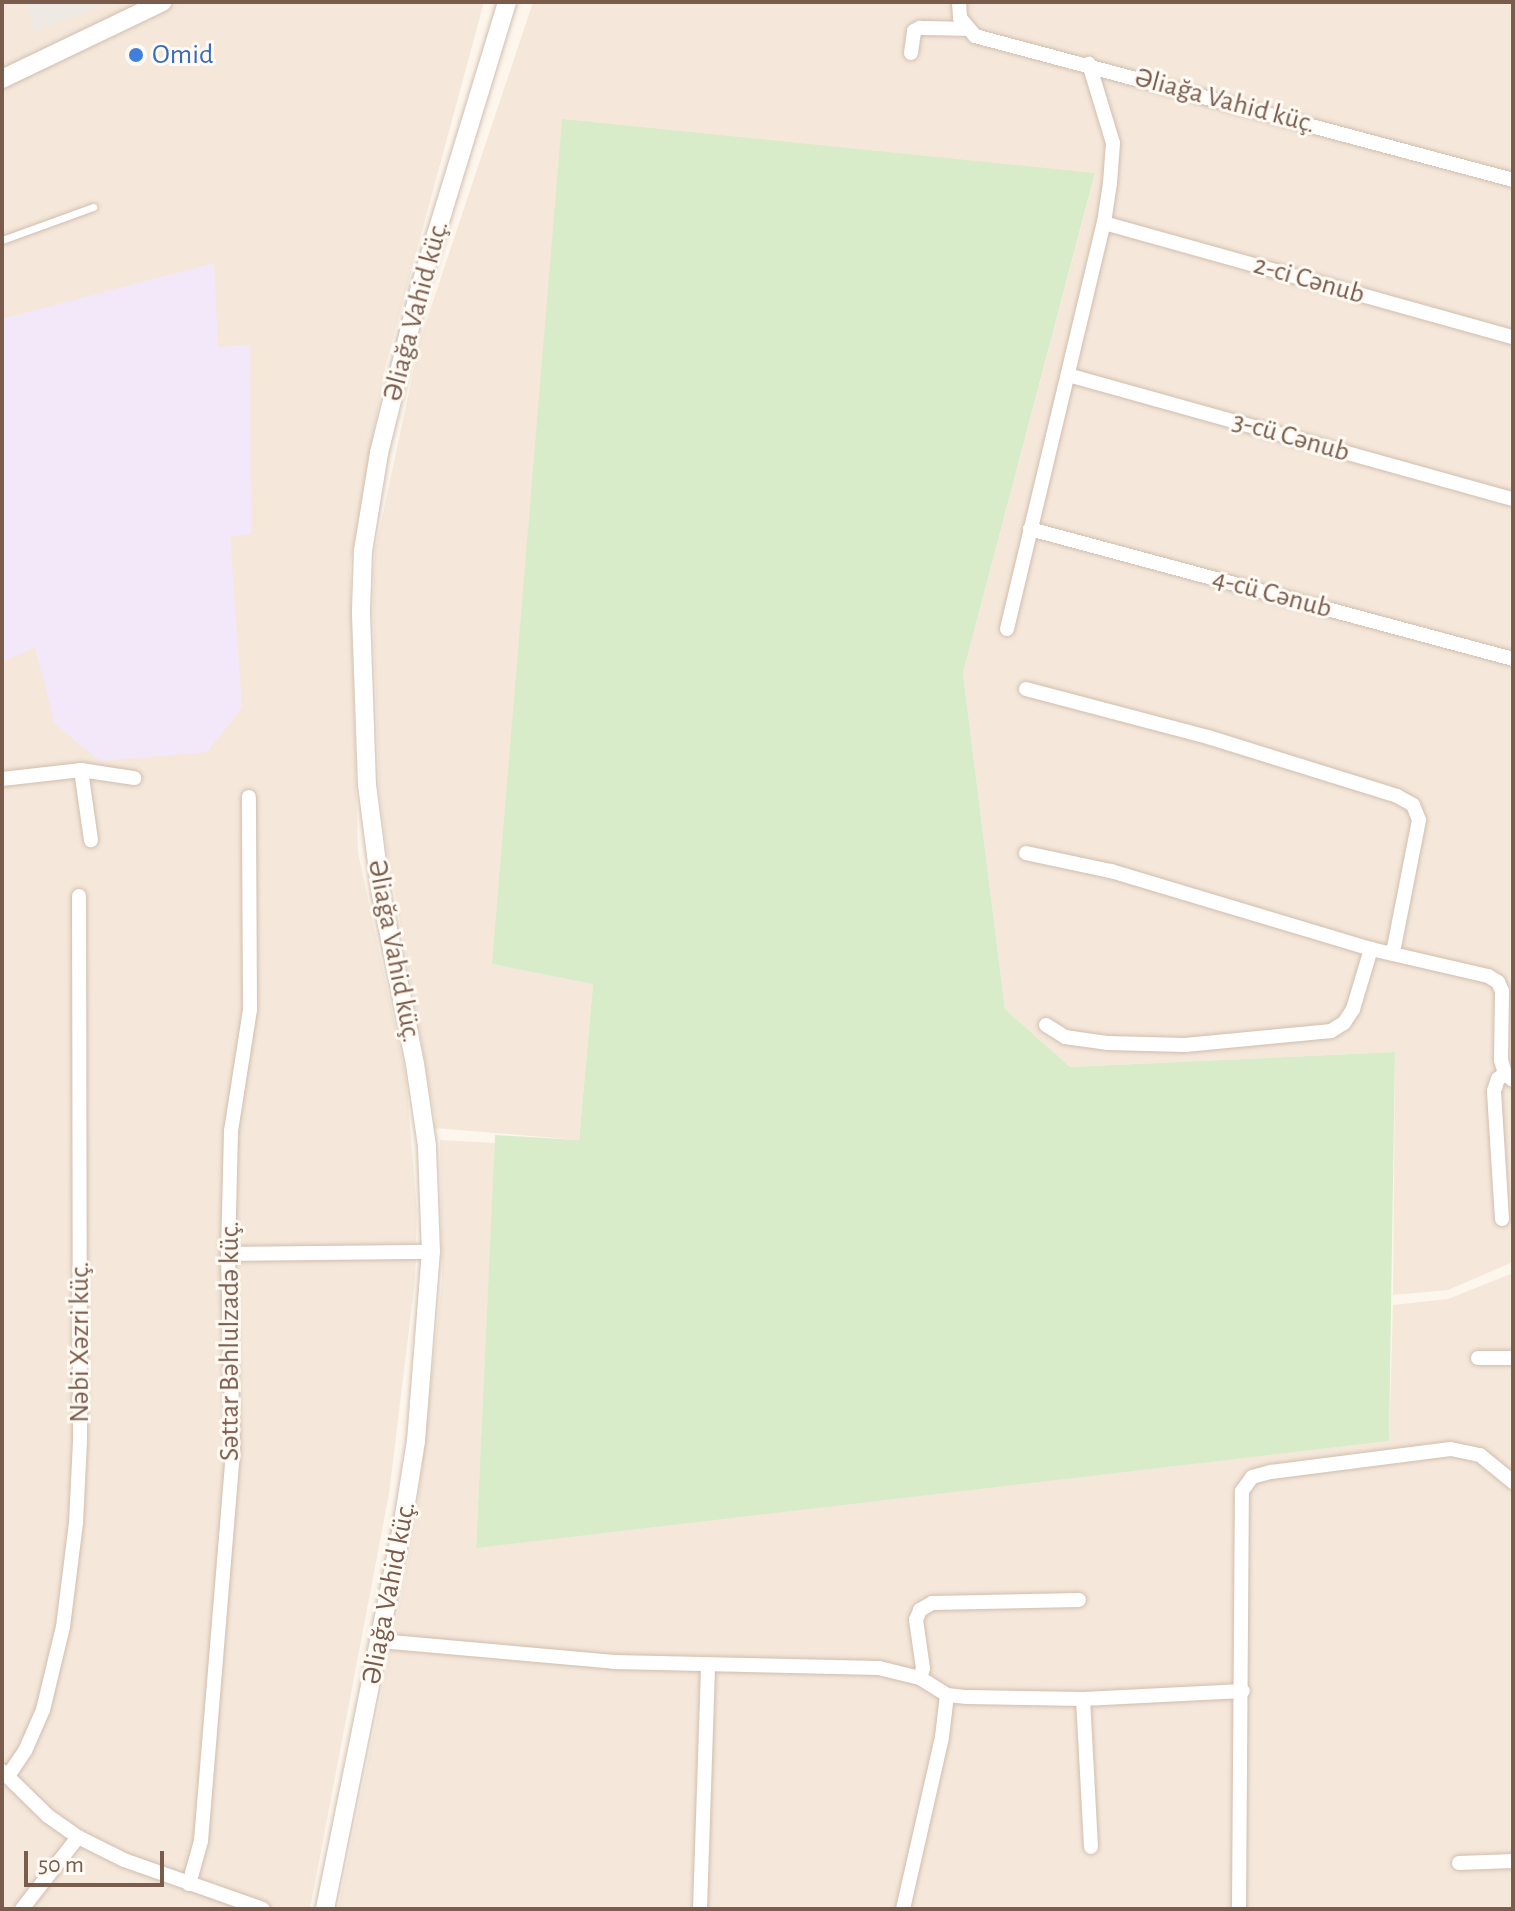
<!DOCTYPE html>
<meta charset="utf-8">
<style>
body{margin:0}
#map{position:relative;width:1515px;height:1911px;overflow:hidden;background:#fdf6ec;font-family:"Alegreya Sans",sans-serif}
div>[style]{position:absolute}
.residential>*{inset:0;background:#f5e8da}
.industrial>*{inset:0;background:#efe9e4}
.education>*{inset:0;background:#f3e8fa}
.green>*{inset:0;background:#d8ecc9}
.roads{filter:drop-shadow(0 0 2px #d1beb0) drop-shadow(0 0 2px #d1beb0)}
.service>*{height:7px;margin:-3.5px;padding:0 3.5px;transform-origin:3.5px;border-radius:3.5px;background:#fff}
.minor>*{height:14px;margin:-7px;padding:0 7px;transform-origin:7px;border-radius:7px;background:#fff}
.tertiary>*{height:18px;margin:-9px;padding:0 9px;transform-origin:9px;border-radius:9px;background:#fff}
.dots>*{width:22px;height:22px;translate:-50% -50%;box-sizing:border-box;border:4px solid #fffaf3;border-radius:50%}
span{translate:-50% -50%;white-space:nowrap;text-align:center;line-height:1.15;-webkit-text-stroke:6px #fffaf3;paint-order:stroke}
.shop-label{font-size:28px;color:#366cbe}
.left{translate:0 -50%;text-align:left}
.street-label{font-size:28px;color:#7a5c4d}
.frame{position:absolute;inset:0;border:4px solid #7a5c4d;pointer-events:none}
.scale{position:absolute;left:24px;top:1851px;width:140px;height:36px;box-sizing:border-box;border:4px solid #7a5c4d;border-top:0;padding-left:10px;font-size:24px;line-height:28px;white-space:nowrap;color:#7a5c4d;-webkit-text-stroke:6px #fffaf3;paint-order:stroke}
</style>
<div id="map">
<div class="residential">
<div style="clip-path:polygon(2px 2px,484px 2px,385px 368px,350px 566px,358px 852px,406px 1077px,417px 1212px,415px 1280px,389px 1494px,310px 1909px,2px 1909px)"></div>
<div style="clip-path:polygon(533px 2px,1513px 2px,1513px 1262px,1448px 1290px,1393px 1295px,1395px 1052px,1070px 1067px,1005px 1009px,963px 673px,1095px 174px,492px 964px,593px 983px,579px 1140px,434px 1128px,435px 1118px,386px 844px,379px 785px,373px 606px,375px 551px,420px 340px)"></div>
<div style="clip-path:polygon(440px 1140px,495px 1143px,476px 1547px,1389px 1441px,1393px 1305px,1448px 1299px,1513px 1273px,1513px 1909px,338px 1909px,416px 1523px,442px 1281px)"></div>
</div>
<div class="industrial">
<div style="clip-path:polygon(26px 2px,108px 2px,33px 33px)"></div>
</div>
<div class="education">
<div style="clip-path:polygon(214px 263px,218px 347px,250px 345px,251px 534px,230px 537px,242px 708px,207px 752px,100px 761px,55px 724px,35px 647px,2px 662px,2px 319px)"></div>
</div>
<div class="green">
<div style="clip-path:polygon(562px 119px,1095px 173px,963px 673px,1005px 1009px,1070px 1067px,1395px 1052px,1389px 1441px,476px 1548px,495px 1135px,579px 1140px,593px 984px,492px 964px)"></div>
</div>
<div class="roads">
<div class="service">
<div style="left:2px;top:240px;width:97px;rotate:-19.9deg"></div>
</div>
<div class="minor">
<div style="left:959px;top:2px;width:16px;rotate:86deg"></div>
<div style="left:960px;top:18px;width:23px;rotate:50deg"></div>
<div style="left:975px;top:36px;width:557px;rotate:14.98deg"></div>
<div style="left:911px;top:53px;width:22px;rotate:-82deg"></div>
<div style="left:914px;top:31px;width:7px;rotate:-27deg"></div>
<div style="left:920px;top:28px;width:46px;rotate:1.2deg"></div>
<div style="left:1104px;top:223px;width:425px;rotate:15.6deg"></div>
<div style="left:1068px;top:375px;width:462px;rotate:15.6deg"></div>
<div style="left:1030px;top:529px;width:500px;rotate:15.06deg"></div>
<div style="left:1007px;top:629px;width:417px;rotate:-76.6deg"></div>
<div style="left:1104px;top:223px;width:40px;rotate:-81.5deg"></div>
<div style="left:1110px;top:183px;width:40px;rotate:-85.7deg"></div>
<div style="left:1113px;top:143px;width:83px;rotate:-106.9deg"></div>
<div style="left:1026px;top:689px;width:188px;rotate:14.8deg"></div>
<div style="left:1208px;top:737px;width:198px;rotate:17.3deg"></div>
<div style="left:1397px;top:796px;width:18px;rotate:29deg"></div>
<div style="left:1413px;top:805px;width:16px;rotate:68deg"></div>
<div style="left:1419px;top:820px;width:136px;rotate:101.1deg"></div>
<div style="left:81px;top:770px;width:71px;rotate:81.9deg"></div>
<div style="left:2px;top:779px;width:80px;rotate:-6.5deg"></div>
<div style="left:81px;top:770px;width:54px;rotate:8.6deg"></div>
<div style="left:1026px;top:853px;width:87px;rotate:12deg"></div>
<div style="left:1111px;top:871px;width:271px;rotate:16.7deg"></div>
<div style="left:1371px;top:949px;width:120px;rotate:13deg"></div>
<div style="left:1488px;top:976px;width:12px;rotate:31deg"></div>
<div style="left:1498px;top:982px;width:10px;rotate:66deg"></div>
<div style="left:1502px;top:991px;width:69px;rotate:90.8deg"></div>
<div style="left:1501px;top:1060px;width:15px;rotate:74deg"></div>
<div style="left:1505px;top:1074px;width:10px;rotate:37deg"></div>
<div style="left:1046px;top:1025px;width:22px;rotate:32deg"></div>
<div style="left:1065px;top:1037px;width:42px;rotate:8.1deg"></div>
<div style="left:1107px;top:1043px;width:78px;rotate:1.5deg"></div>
<div style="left:1185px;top:1045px;width:147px;rotate:-5.5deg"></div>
<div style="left:1331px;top:1031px;width:15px;rotate:-32deg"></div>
<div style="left:1344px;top:1023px;width:17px;rotate:-57deg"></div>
<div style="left:1353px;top:1009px;width:63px;rotate:-73.3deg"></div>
<div style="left:1502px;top:1219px;width:128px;rotate:-93.6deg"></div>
<div style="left:1494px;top:1091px;width:13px;rotate:-72deg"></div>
<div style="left:1498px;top:1079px;width:9px;rotate:-36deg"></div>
<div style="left:228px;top:1254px;width:203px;rotate:-0.6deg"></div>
<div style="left:1478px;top:1358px;width:35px"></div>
<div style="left:380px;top:1641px;width:235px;rotate:5.1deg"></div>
<div style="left:614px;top:1662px;width:265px;rotate:1.3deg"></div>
<div style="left:879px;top:1668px;width:42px;rotate:13.7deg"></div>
<div style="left:920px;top:1678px;width:32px;rotate:32deg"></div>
<div style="left:947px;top:1695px;width:20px;rotate:6deg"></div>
<div style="left:967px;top:1697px;width:116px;rotate:1deg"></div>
<div style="left:1083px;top:1699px;width:160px;rotate:-2.9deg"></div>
<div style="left:920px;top:1678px;width:10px;rotate:-73deg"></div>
<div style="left:923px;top:1668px;width:49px;rotate:-98.3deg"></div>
<div style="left:916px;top:1620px;width:11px;rotate:-68deg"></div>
<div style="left:920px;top:1610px;width:14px;rotate:-30deg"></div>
<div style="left:932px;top:1603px;width:147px;rotate:-1.2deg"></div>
<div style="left:1083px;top:1699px;width:148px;rotate:86.9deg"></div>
<div style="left:2px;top:1771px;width:64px;rotate:44.4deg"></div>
<div style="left:48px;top:1816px;width:37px;rotate:35deg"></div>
<div style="left:78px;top:1837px;width:51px;rotate:26.6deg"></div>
<div style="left:124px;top:1860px;width:147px;rotate:19.4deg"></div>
<div style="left:8px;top:1776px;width:30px;rotate:-56deg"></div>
<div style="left:25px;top:1751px;width:45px;rotate:-66.3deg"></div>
<div style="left:43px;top:1710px;width:85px;rotate:-76.5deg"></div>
<div style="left:63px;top:1627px;width:105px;rotate:-82.9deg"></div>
<div style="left:76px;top:1523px;width:81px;rotate:-87.2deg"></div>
<div style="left:80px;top:1442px;width:546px;rotate:-90.1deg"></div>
<div style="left:1459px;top:1863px;width:54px;rotate:-2.1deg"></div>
<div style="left:189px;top:1884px;width:45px;rotate:-74.4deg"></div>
<div style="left:201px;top:1841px;width:393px;rotate:-85.3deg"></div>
<div style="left:233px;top:1449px;width:195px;rotate:-91.5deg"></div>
<div style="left:228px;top:1254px;width:123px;rotate:-88.6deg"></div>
<div style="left:231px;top:1131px;width:123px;rotate:-81.1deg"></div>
<div style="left:250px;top:1009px;width:212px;rotate:-90.3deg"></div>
<div style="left:22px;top:1909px;width:91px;rotate:-52.1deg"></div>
<div style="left:700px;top:1909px;width:244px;rotate:-88.1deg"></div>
<div style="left:903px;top:1909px;width:176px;rotate:-77.2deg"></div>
<div style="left:942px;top:1737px;width:42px;rotate:-83.2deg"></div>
<div style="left:1239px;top:1909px;width:418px;rotate:-89.6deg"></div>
<div style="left:1242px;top:1491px;width:17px;rotate:-54deg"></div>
<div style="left:1252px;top:1477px;width:20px;rotate:-15deg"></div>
<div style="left:1271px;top:1472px;width:181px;rotate:-7.3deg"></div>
<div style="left:1451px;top:1449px;width:30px;rotate:12deg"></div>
<div style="left:1480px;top:1455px;width:43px;rotate:39.3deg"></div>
</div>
<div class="tertiary">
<div style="left:2px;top:79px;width:178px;rotate:-25.6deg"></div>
<div style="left:325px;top:1909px;width:395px;rotate:-78.6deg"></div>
<div style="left:403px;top:1522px;width:82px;rotate:-80.9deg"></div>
<div style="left:416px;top:1441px;width:190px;rotate:-85.5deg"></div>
<div style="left:431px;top:1252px;width:106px;rotate:-92.2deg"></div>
<div style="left:427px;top:1146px;width:83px;rotate:-98.3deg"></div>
<div style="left:415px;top:1064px;width:173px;rotate:-101.3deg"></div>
<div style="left:381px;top:894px;width:110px;rotate:-97.3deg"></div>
<div style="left:367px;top:785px;width:174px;rotate:-92deg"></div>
<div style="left:361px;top:611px;width:60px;rotate:-88.1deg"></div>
<div style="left:363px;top:551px;width:99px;rotate:-80.7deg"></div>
<div style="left:379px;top:453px;width:171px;rotate:-76.1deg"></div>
<div style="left:420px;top:287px;width:298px;rotate:-73deg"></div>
</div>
</div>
<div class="dots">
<div style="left:136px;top:55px;background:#3f7fe0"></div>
</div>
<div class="shop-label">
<span class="left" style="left:152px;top:55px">Omid</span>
</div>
<div class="street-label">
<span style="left:1225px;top:101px;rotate:15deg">Əliağa Vahid küç.</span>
<span style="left:1309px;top:280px;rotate:16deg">2-ci Cənub</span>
<span style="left:416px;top:311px;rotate:-75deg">Əliağa Vahid küç.</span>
<span style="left:1291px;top:437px;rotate:16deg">3-cü Cənub</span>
<span style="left:1272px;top:594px;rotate:15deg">4-cü Cənub</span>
<span style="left:394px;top:951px;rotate:79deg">Əliağa Vahid küç.</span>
<span style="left:230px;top:1341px;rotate:-90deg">Səttar Bəhlulzadə küç.</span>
<span style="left:80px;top:1342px;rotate:-90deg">Nəbi Xəzri küç.</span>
<span style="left:389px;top:1593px;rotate:-79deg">Əliağa Vahid küç.</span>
</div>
<div class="frame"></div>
<div class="scale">50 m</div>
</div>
